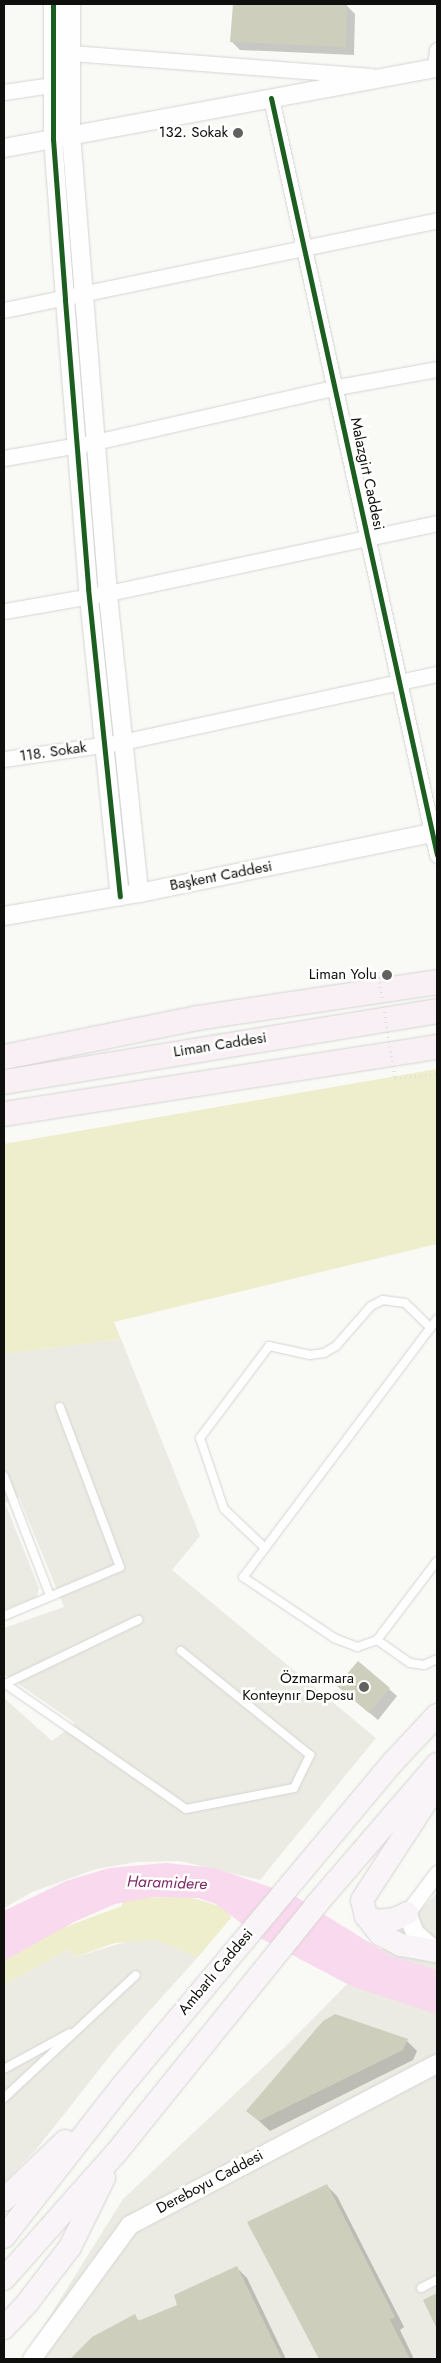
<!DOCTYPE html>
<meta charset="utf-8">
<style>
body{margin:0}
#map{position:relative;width:441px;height:2363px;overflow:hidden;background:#f9f9f6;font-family:Jost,sans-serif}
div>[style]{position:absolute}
.built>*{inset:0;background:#ebebe3}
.green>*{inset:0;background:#efeecc}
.water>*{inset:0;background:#f9d9ed}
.shadow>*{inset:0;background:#0003}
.building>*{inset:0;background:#cecebc}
.path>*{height:3px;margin-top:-1.5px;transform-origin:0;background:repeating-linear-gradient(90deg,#dfdfdd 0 1px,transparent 0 5px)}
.roads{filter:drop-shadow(0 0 1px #d4d4d2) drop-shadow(0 0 1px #d4d4d2)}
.service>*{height:8px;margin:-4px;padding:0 4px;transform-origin:4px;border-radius:4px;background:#fefefe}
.minor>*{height:15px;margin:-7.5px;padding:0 7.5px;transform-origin:7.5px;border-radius:7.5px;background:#fefefe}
.tertiary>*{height:18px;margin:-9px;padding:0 9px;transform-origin:9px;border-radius:9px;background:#fefefe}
.primary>*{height:22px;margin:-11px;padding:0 11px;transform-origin:11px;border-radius:11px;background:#f9f4f7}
.trunk>*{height:24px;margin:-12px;padding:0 12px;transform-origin:12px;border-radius:12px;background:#f8f0f4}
.path-bridge>*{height:3px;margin-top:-1.5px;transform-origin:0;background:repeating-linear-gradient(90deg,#dfdfdd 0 1px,transparent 0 5px)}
.cycleway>*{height:5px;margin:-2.5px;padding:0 2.5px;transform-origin:2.5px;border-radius:2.5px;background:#1b5e20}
.dots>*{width:14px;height:14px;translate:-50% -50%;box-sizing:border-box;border:2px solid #fffffe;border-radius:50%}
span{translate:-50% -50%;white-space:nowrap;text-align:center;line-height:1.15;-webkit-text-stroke:5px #fffffe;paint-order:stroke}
.poi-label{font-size:15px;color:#0f0f0e}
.right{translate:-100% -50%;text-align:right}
.street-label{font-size:15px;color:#0f0f0e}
.water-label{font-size:16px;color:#7d2a68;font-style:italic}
.frame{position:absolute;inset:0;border:5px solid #0f0f0e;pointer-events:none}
</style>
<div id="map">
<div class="built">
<div style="clip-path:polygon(121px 1339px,200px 1536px,172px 1570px,376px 1738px,260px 1880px,180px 1861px,137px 1862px,96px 1869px,32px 1892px,4px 1908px,4px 1698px,52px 1741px,75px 1723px,4px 1674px,4px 1628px,64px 1607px,19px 1497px,5px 1503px,39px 1588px,37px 1597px,4px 1610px,4px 1354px)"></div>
<div style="clip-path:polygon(437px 1893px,437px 2359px,23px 2359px,123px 2199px,288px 2044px)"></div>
<div style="clip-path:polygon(132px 1940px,156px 1940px,198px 1957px,117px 2047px,35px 2151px,4px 2183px,4px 1985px,69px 1949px,75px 1957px)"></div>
</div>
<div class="green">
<div style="clip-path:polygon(437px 1069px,437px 1244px,114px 1322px,121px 1339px,4px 1354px,4px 1144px)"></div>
<div style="clip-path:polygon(189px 1897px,229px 1909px,231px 1918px,198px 1957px,156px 1940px,115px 1943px,75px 1957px,69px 1949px,4px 1985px,4px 1960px,57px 1930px,122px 1906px,122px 1898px)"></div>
</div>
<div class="water">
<div style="clip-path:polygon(166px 1863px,215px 1868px,293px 1895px,391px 1956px,437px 1970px,437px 2014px,351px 1986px,262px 1939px,216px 1904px,198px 1898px,153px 1897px,115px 1904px,74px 1922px,4px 1961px,4px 1911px,66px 1881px,109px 1868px)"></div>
</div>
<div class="shadow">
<div style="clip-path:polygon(234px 4px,347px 6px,355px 14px,354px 55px,240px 50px,232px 42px)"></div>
<div style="clip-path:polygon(389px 1689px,397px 1696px,378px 1720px,347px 1694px)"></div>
<div style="clip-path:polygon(407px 2041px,417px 2051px,413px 2060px,270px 2131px,248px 2111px)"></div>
<div style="clip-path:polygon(327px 2186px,337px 2196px,404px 2327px,400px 2330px,414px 2359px,321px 2359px,298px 2311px)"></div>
<div style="clip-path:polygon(237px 2268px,247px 2278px,286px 2359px,72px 2359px,93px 2338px,134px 2316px,140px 2322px,179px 2306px)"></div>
</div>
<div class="building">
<div style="clip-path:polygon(233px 4px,347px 5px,346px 47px,230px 42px)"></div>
<div style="clip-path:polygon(358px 1661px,390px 1688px,369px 1713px,337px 1686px)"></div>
<div style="clip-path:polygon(335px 2014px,408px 2039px,403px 2050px,259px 2121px,246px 2111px,323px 2021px)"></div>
<div style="clip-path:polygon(327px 2184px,395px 2317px,390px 2320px,410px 2359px,319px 2359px,247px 2222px)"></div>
<div style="clip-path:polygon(237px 2266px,282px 2359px,70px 2359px,92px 2337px,135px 2314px,138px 2321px,177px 2305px,174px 2295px)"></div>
<div style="clip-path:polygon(437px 2293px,437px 2329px,423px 2300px)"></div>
</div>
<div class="path">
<div style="left:395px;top:1078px;width:42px;rotate:-5.4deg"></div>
</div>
<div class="roads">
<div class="service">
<div style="left:437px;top:1319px;width:323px;rotate:126.9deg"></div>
<div style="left:243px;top:1577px;width:110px;rotate:33.8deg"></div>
<div style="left:334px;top:1638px;width:25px;rotate:21deg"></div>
<div style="left:357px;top:1647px;width:21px;rotate:-19deg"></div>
<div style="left:377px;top:1640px;width:99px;rotate:-52.8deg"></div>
<div style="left:4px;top:1476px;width:129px;rotate:69deg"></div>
<div style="left:265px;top:1548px;width:57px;rotate:-136.4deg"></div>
<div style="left:224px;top:1509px;width:75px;rotate:-108.7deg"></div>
<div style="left:200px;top:1438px;width:115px;rotate:-53.1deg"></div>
<div style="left:269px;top:1346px;width:42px;rotate:12.4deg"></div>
<div style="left:310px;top:1355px;width:14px;rotate:-8deg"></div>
<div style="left:324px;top:1353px;width:14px;rotate:-30deg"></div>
<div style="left:336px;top:1346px;width:53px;rotate:-48.8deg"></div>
<div style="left:371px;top:1306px;width:13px;rotate:-27deg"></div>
<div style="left:383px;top:1300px;width:22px;rotate:8deg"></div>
<div style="left:405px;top:1303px;width:36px;rotate:44deg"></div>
<div style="left:4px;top:1616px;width:126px;rotate:-22.9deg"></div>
<div style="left:120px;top:1567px;width:171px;rotate:-110.6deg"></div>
<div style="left:377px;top:1640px;width:40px;rotate:34.9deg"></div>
<div style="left:410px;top:1663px;width:14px;rotate:8deg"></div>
<div style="left:424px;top:1665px;width:14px;rotate:-25deg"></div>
<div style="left:4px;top:1683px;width:221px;rotate:34.7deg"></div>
<div style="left:186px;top:1809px;width:110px;rotate:-11deg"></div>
<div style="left:294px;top:1788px;width:37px;rotate:-64deg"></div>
<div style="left:310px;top:1755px;width:166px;rotate:-141.1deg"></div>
<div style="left:5px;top:1684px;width:148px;rotate:-25.7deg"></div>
<div style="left:4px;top:2069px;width:75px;rotate:-28.6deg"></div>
<div style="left:4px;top:2098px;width:180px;rotate:-43deg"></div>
<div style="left:421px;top:2288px;width:18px;rotate:-27deg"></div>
</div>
<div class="minor">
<div style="left:71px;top:53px;width:301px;rotate:4.4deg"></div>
<div style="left:435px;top:68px;width:18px;rotate:-84deg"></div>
<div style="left:4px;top:92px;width:49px;rotate:-8.3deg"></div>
<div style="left:271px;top:98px;width:775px;rotate:77.63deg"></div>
<div style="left:4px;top:310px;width:442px;rotate:-11.7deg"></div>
<div style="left:4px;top:458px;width:92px;rotate:-10deg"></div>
<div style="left:95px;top:442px;width:248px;rotate:-12.8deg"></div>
<div style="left:337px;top:387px;width:102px;rotate:-10.2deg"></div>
<div style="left:4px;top:611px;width:106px;rotate:-9.8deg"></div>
<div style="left:108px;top:593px;width:336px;rotate:-12deg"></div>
<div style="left:4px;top:759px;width:119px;rotate:-8.2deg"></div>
<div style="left:122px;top:742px;width:322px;rotate:-12.2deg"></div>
<div style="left:407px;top:1913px;width:50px;rotate:-53.1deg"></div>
</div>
<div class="tertiary">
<div style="left:53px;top:4px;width:135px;rotate:90deg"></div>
<div style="left:53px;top:139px;width:161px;rotate:85.7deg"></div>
<div style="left:65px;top:300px;width:289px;rotate:85.4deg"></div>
<div style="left:88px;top:588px;width:310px;rotate:84.1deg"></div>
<div style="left:71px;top:4px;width:130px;rotate:90deg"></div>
<div style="left:71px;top:134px;width:453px;rotate:85.4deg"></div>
<div style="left:107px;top:586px;width:309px;rotate:84deg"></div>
<div style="left:4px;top:148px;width:440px;rotate:-10.5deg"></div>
<div style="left:4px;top:916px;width:137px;rotate:-9.7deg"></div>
<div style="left:139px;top:893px;width:304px;rotate:-11.6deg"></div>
<div style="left:407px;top:1913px;width:22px;rotate:68deg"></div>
<div style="left:415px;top:1933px;width:29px;rotate:41deg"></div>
<div style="left:32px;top:2359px;width:166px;rotate:-53.8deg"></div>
<div style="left:130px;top:2225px;width:347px;rotate:-27.7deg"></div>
</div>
<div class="primary">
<div style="left:407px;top:1913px;width:13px;rotate:153deg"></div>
<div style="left:395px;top:1919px;width:18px;rotate:174deg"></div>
<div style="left:377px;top:1921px;width:12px;rotate:-156deg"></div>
<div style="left:366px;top:1916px;width:16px;rotate:-104deg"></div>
<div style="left:362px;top:1900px;width:137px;rotate:-56.9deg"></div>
<div style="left:366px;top:1916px;width:23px;rotate:52deg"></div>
<div style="left:380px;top:1934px;width:24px;rotate:28deg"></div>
<div style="left:401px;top:1945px;width:35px;rotate:10deg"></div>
<div style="left:4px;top:2200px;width:85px;rotate:-44deg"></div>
<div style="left:4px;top:2237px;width:192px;rotate:-52deg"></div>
<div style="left:122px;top:2086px;width:424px;rotate:-50.1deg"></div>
<div style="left:394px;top:1761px;width:63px;rotate:-46.9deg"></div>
<div style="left:4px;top:2279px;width:169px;rotate:-48.4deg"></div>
<div style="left:116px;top:2153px;width:317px;rotate:-51.1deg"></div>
<div style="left:315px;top:1906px;width:187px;rotate:-49.3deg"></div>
<div style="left:4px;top:2328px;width:35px;rotate:-47deg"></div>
<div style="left:28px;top:2302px;width:69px;rotate:-52.6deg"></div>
<div style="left:70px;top:2247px;width:77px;rotate:-63.8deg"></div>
</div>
<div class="trunk">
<div style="left:4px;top:1057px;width:197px;rotate:-11.4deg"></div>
<div style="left:197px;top:1018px;width:243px;rotate:-8.5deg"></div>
<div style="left:4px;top:1082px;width:439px;rotate:-9.3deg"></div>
<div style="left:4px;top:1114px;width:438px;rotate:-8.8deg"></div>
</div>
</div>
<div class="path-bridge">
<div style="left:378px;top:972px;width:107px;rotate:80.9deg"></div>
</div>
<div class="cycleway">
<div style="left:53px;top:4px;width:135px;rotate:90deg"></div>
<div style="left:53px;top:139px;width:161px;rotate:85.7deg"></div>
<div style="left:65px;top:300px;width:289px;rotate:85.4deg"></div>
<div style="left:88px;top:588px;width:310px;rotate:84.1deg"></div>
<div style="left:271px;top:98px;width:775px;rotate:77.63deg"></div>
</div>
<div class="dots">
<div style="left:238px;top:133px;background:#61615f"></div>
<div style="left:387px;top:975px;background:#61615f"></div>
<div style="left:364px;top:1687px;background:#61615f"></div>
</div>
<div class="poi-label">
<span class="right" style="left:228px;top:133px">132. Sokak</span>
<span class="right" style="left:377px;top:975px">Liman Yolu</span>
<span class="right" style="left:354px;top:1687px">Özmarmara<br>Konteynır Deposu</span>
</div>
<div class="street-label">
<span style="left:367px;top:474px;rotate:78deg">Malazgirt Caddesi</span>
<span style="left:53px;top:752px;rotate:-8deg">118. Sokak</span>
<span style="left:221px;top:876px;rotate:-11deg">Başkent Caddesi</span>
<span style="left:220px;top:1045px;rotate:-9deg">Liman Caddesi</span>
<span style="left:216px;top:1972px;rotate:-50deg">Ambarlı Caddesi</span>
<span style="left:210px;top:2182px;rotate:-28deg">Dereboyu Caddesi</span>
</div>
<div class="water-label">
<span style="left:167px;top:1883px;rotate:2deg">Haramidere</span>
</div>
<div class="frame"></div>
</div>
